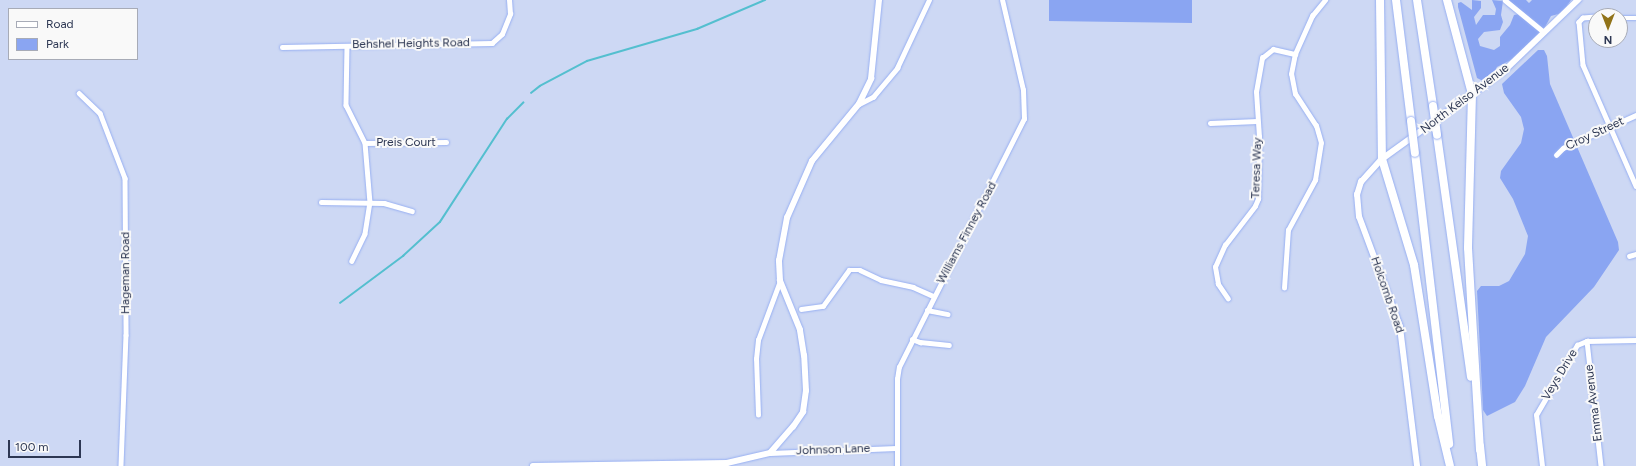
<!DOCTYPE html>
<style>
body{margin:0}
#map{position:relative;width:1636px;height:466px;overflow:hidden;background:#cdd8f4;font-family:Figtree,sans-serif}
div>[style]{position:absolute}
.green>*{inset:0;background:#8aa5f2}
.stream>*{height:1.5px;margin:-0.75px;padding:0 0.75px;transform-origin:0.75px;border-radius:0.75px;background:#54bfcf}
.roads{filter:drop-shadow(0 0 1px #97aff2) drop-shadow(0 0 1px #97aff2)}
.minor>*{height:4.5px;margin:-2.25px;padding:0 2.25px;transform-origin:2.25px;border-radius:2.25px;background:#fff}
.tertiary>*{height:5.5px;margin:-2.75px;padding:0 2.75px;transform-origin:2.75px;border-radius:2.75px;background:#fff}
.motorway>*{height:8px;margin:-4px;padding:0 4px;transform-origin:4px;border-radius:4px;background:#fff}
.bridges{filter:drop-shadow(0 0 1px #97aff2) drop-shadow(0 0 1px #97aff2)}
.motorway-bridge>*{height:8px;margin:-4px;padding:0 4px;transform-origin:4px;border-radius:4px;background:#fff}
span{translate:-50% -50%;white-space:nowrap;text-align:center;line-height:1.15;-webkit-text-stroke:4px #f9f9f9;paint-order:stroke}
.street-label{font-size:12px;color:#2d3753}
.legend{position:absolute;left:8px;top:8px;width:130px;height:52px;box-sizing:border-box;background:#f9f9f9;border:1px solid #a7abb7;margin:0;padding:5px 7px;list-style:none;font-size:12px;color:#2d3753}
.legend li{display:flex;align-items:center;gap:8px;height:20px}
.legend b{width:20px;border:1px solid #a7abb7}
.north{position:absolute;left:1588px;top:8px;width:40px;height:40px;box-sizing:border-box;background:#f9f9f9;border:1px solid #a7abb7;border-radius:50%;rotate:180deg;font-size:11px;font-weight:700;line-height:16px;text-align:center;color:#2d3753}
.north::after{content:'';display:block;margin:auto;width:14px;height:18px;background:#917319;clip-path:polygon(50% 0,100% 100%,50% 72%,0 100%)}
.scale{position:absolute;left:8px;top:440px;width:73px;height:18px;box-sizing:border-box;border:2px solid #2d3753;border-top:0;padding-left:5px;font-size:12px;line-height:14px;white-space:nowrap;color:#2d3753;-webkit-text-stroke:3px #f9f9f9;paint-order:stroke}
</style>
<div id="map">
<div class="green">
<div style="clip-path:polygon(1049px 0,1192px 0,1192px 23px,1049px 21px)"></div>
<div style="clip-path:polygon(1472px 0,1481px 1px,1481px 8px,1474px 17px,1476px 25px,1483px 15px,1495px 15px,1496px 9px,1492px 0,1503px 1px,1501px 15px,1503px 22px,1500px 30px,1484px 32px,1478px 39px,1480px 46px,1494px 50px,1500px 46px,1500px 37px,1510px 25px,1514px 15px,1524px 13px,1505px 0,1526px 0,1529px 3px,1532px 0,1571px 0,1562px 13px,1551px 16px,1544px 29px,1511px 60px,1497px 67px,1491px 79px,1485px 82px,1477px 78px,1458px 7px,1458px 3px,1461px 2px,1472px 10px)"></div>
<div style="clip-path:polygon(1538px 50px,1544px 50px,1547px 56px,1550px 84px,1618px 242px,1619px 250px,1594px 287px,1546px 337px,1525px 386px,1515px 402px,1487px 416px,1483px 410px,1477px 291px,1481px 286px,1499px 286px,1509px 281px,1525px 254px,1528px 236px,1513px 199px,1500px 178px,1501px 171px,1521px 143px,1524px 129px,1521px 117px,1504px 93px,1502px 84px)"></div>
</div>
<div class="stream">
<div style="left:531px;top:93px;width:11px;rotate:-38deg"></div>
<div style="left:540px;top:86px;width:53px;rotate:-28deg"></div>
<div style="left:587px;top:61px;width:115px;rotate:-16.2deg"></div>
<div style="left:697px;top:29px;width:74px;rotate:-23.1deg"></div>
<div style="left:340px;top:303px;width:79px;rotate:-36.7deg"></div>
<div style="left:403px;top:256px;width:50px;rotate:-42.6deg"></div>
<div style="left:440px;top:222px;width:123px;rotate:-57deg"></div>
<div style="left:507px;top:119px;width:23px;rotate:-45deg"></div>
</div>
<div class="roads">
<div class="minor">
<div style="left:1505px;top:0;width:50px;rotate:39.4deg"></div>
<div style="left:1596px;top:17px;width:13px;rotate:176deg"></div>
<div style="left:1583px;top:18px;width:6px;rotate:135deg"></div>
<div style="left:1579px;top:22px;width:43px;rotate:84.7deg"></div>
<div style="left:1583px;top:65px;width:132px;rotate:66.3deg"></div>
<div style="left:1620px;top:18px;width:16px"></div>
<div style="left:347px;top:46px;width:59px;rotate:91deg"></div>
<div style="left:346px;top:105px;width:42px;rotate:63.4deg"></div>
<div style="left:365px;top:143px;width:59px;rotate:85.2deg"></div>
<div style="left:370px;top:202px;width:32px;rotate:99deg"></div>
<div style="left:365px;top:234px;width:30px;rotate:116deg"></div>
<div style="left:282px;top:47px;width:210px;rotate:-1.1deg"></div>
<div style="left:492px;top:43px;width:13px;rotate:-42deg"></div>
<div style="left:502px;top:34px;width:22px;rotate:-68deg"></div>
<div style="left:510px;top:14px;width:14px;rotate:-94deg"></div>
<div style="left:79px;top:93px;width:29px;rotate:44deg"></div>
<div style="left:100px;top:113px;width:70px;rotate:69deg"></div>
<div style="left:125px;top:178px;width:157px;rotate:89.6deg"></div>
<div style="left:126px;top:335px;width:131px;rotate:92.2deg"></div>
<div style="left:859px;top:104px;width:16px;rotate:-27deg"></div>
<div style="left:873px;top:97px;width:38px;rotate:-50deg"></div>
<div style="left:897px;top:68px;width:75px;rotate:-64.8deg"></div>
<div style="left:1210px;top:123px;width:47px;rotate:-2.4deg"></div>
<div style="left:365px;top:143px;width:81px;rotate:-0.7deg"></div>
<div style="left:1556px;top:155px;width:10px;rotate:-45deg"></div>
<div style="left:1563px;top:148px;width:80px;rotate:-24.3deg"></div>
<div style="left:321px;top:202px;width:63px;rotate:0.9deg"></div>
<div style="left:384px;top:203px;width:29px;rotate:16deg"></div>
<div style="left:1629px;top:256px;width:7px;rotate:-16deg"></div>
<div style="left:1284px;top:288px;width:58px;rotate:-86.1deg"></div>
<div style="left:1288px;top:230px;width:57px;rotate:-61.6deg"></div>
<div style="left:1315px;top:180px;width:37px;rotate:-81deg"></div>
<div style="left:1321px;top:143px;width:18px;rotate:-106deg"></div>
<div style="left:1316px;top:126px;width:38px;rotate:-123deg"></div>
<div style="left:1295px;top:94px;width:20px;rotate:-101deg"></div>
<div style="left:1291px;top:74px;width:20px;rotate:-79deg"></div>
<div style="left:1295px;top:54px;width:42px;rotate:-65.9deg"></div>
<div style="left:1312px;top:16px;width:21px;rotate:-51deg"></div>
<div style="left:1228px;top:299px;width:18px;rotate:-124deg"></div>
<div style="left:1218px;top:284px;width:17px;rotate:-100deg"></div>
<div style="left:1215px;top:267px;width:24px;rotate:-66deg"></div>
<div style="left:1225px;top:245px;width:49px;rotate:-52.4deg"></div>
<div style="left:1255px;top:206px;width:8px;rotate:-67deg"></div>
<div style="left:1258px;top:199px;width:62px;rotate:-89.1deg"></div>
<div style="left:1259px;top:137px;width:45px;rotate:-93.8deg"></div>
<div style="left:1256px;top:92px;width:35px;rotate:-80deg"></div>
<div style="left:1262px;top:58px;width:14px;rotate:-39deg"></div>
<div style="left:1273px;top:49px;width:23px;rotate:13deg"></div>
<div style="left:801px;top:309px;width:22px;rotate:-8deg"></div>
<div style="left:823px;top:306px;width:44px;rotate:-54.2deg"></div>
<div style="left:849px;top:270px;width:11px"></div>
<div style="left:860px;top:270px;width:23px;rotate:25deg"></div>
<div style="left:881px;top:280px;width:33px;rotate:12deg"></div>
<div style="left:913px;top:287px;width:22px;rotate:24deg"></div>
<div style="left:927px;top:310px;width:21px;rotate:11deg"></div>
<div style="left:912px;top:339px;width:9px;rotate:21deg"></div>
<div style="left:920px;top:342px;width:29px;rotate:6deg"></div>
<div style="left:1587px;top:341px;width:126px;rotate:83.6deg"></div>
<div style="left:758px;top:415px;width:56px;rotate:-92deg"></div>
<div style="left:756px;top:359px;width:19px;rotate:-84deg"></div>
<div style="left:758px;top:340px;width:63px;rotate:-69.6deg"></div>
<div style="left:770px;top:453px;width:126px;rotate:-2.3deg"></div>
<div style="left:897px;top:466px;width:87px;rotate:-90deg"></div>
<div style="left:897px;top:379px;width:12px;rotate:-81deg"></div>
<div style="left:899px;top:367px;width:278px;rotate:-63.3deg"></div>
<div style="left:1024px;top:119px;width:29px;rotate:-92deg"></div>
<div style="left:1023px;top:90px;width:92px;rotate:-103.1deg"></div>
<div style="left:1542px;top:466px;width:51px;rotate:-96.7deg"></div>
<div style="left:1536px;top:415px;width:81px;rotate:-59.6deg"></div>
<div style="left:1577px;top:345px;width:11px;rotate:-22deg"></div>
<div style="left:1587px;top:341px;width:49px;rotate:-1.2deg"></div>
</div>
<div class="tertiary">
<div style="left:533px;top:466px;width:194px;rotate:-0.9deg"></div>
<div style="left:727px;top:463px;width:44px;rotate:-13.1deg"></div>
<div style="left:770px;top:453px;width:35px;rotate:-49deg"></div>
<div style="left:793px;top:427px;width:18px;rotate:-56deg"></div>
<div style="left:803px;top:412px;width:21px;rotate:-82deg"></div>
<div style="left:806px;top:391px;width:35px;rotate:-93deg"></div>
<div style="left:804px;top:356px;width:26px;rotate:-99deg"></div>
<div style="left:800px;top:330px;width:53px;rotate:-112.2deg"></div>
<div style="left:780px;top:281px;width:20px;rotate:-93deg"></div>
<div style="left:779px;top:261px;width:44px;rotate:-79.5deg"></div>
<div style="left:787px;top:218px;width:62px;rotate:-66.3deg"></div>
<div style="left:812px;top:161px;width:74px;rotate:-50.5deg"></div>
<div style="left:859px;top:104px;width:28px;rotate:-64deg"></div>
<div style="left:871px;top:79px;width:79px;rotate:-84.2deg"></div>
<div style="left:1417px;top:466px;width:140px;rotate:-97deg"></div>
<div style="left:1400px;top:327px;width:117px;rotate:-110.4deg"></div>
<div style="left:1359px;top:217px;width:22px;rotate:-95deg"></div>
<div style="left:1357px;top:195px;width:14px;rotate:-73deg"></div>
<div style="left:1361px;top:182px;width:31px;rotate:-48deg"></div>
<div style="left:1382px;top:159px;width:150px;rotate:-35.8deg"></div>
<div style="left:1504px;top:71px;width:103px;rotate:-43.8deg"></div>
</div>
<div class="motorway">
<div style="left:1380px;top:0;width:159px;rotate:89.3deg"></div>
<div style="left:1382px;top:159px;width:111px;rotate:73.2deg"></div>
<div style="left:1414px;top:265px;width:153px;rotate:81deg"></div>
<div style="left:1438px;top:416px;width:51px;rotate:76.5deg"></div>
<div style="left:1396px;top:0;width:122px;rotate:82.9deg"></div>
<div style="left:1417px;top:0;width:107px;rotate:81.4deg"></div>
<div style="left:1447px;top:0;width:97px;rotate:75.1deg"></div>
<div style="left:1472px;top:94px;width:154px;rotate:91.5deg"></div>
<div style="left:1468px;top:248px;width:202px;rotate:86.6deg"></div>
<div style="left:1437px;top:135px;width:244px;rotate:82deg"></div>
<div style="left:1415px;top:153px;width:293px;rotate:83.3deg"></div>
<div style="left:1480px;top:446px;width:20px;rotate:84deg"></div>
</div>
</div>
<div class="bridges">
<div class="motorway-bridge">
<div style="left:1433px;top:106px;width:29px;rotate:82deg"></div>
<div style="left:1411px;top:121px;width:32px;rotate:83deg"></div>
</div>
</div>
<div class="street-label">
<span style="left:411px;top:44px;rotate:-1deg">Behshel Heights Road</span>
<span style="left:1465px;top:99px;rotate:-37deg">North Kelso Avenue</span>
<span style="left:1595px;top:134px;rotate:-25deg">Croy Street</span>
<span style="left:406px;top:143px">Preis Court</span>
<span style="left:1257px;top:168px;rotate:-88deg">Teresa Way</span>
<span style="left:967px;top:233px;rotate:-62deg">Williams Finney Road</span>
<span style="left:126px;top:273px;rotate:-90deg">Hageman Road</span>
<span style="left:1387px;top:295px;rotate:71deg">Holcomb Road</span>
<span style="left:1560px;top:375px;rotate:-59deg">Veys Drive</span>
<span style="left:1594px;top:403px;rotate:-97deg">Emma Avenue</span>
<span style="left:833px;top:450px;rotate:-2deg">Johnson Lane</span>
</div>
<ul class="legend">
<li><b style="height:5px;background:#fff"></b>Road</li>
<li><b style="height:11px;background:#8aa5f2"></b>Park</li>
</ul>
<div class="north">N</div>
<div class="scale">100 m</div>
</div>
